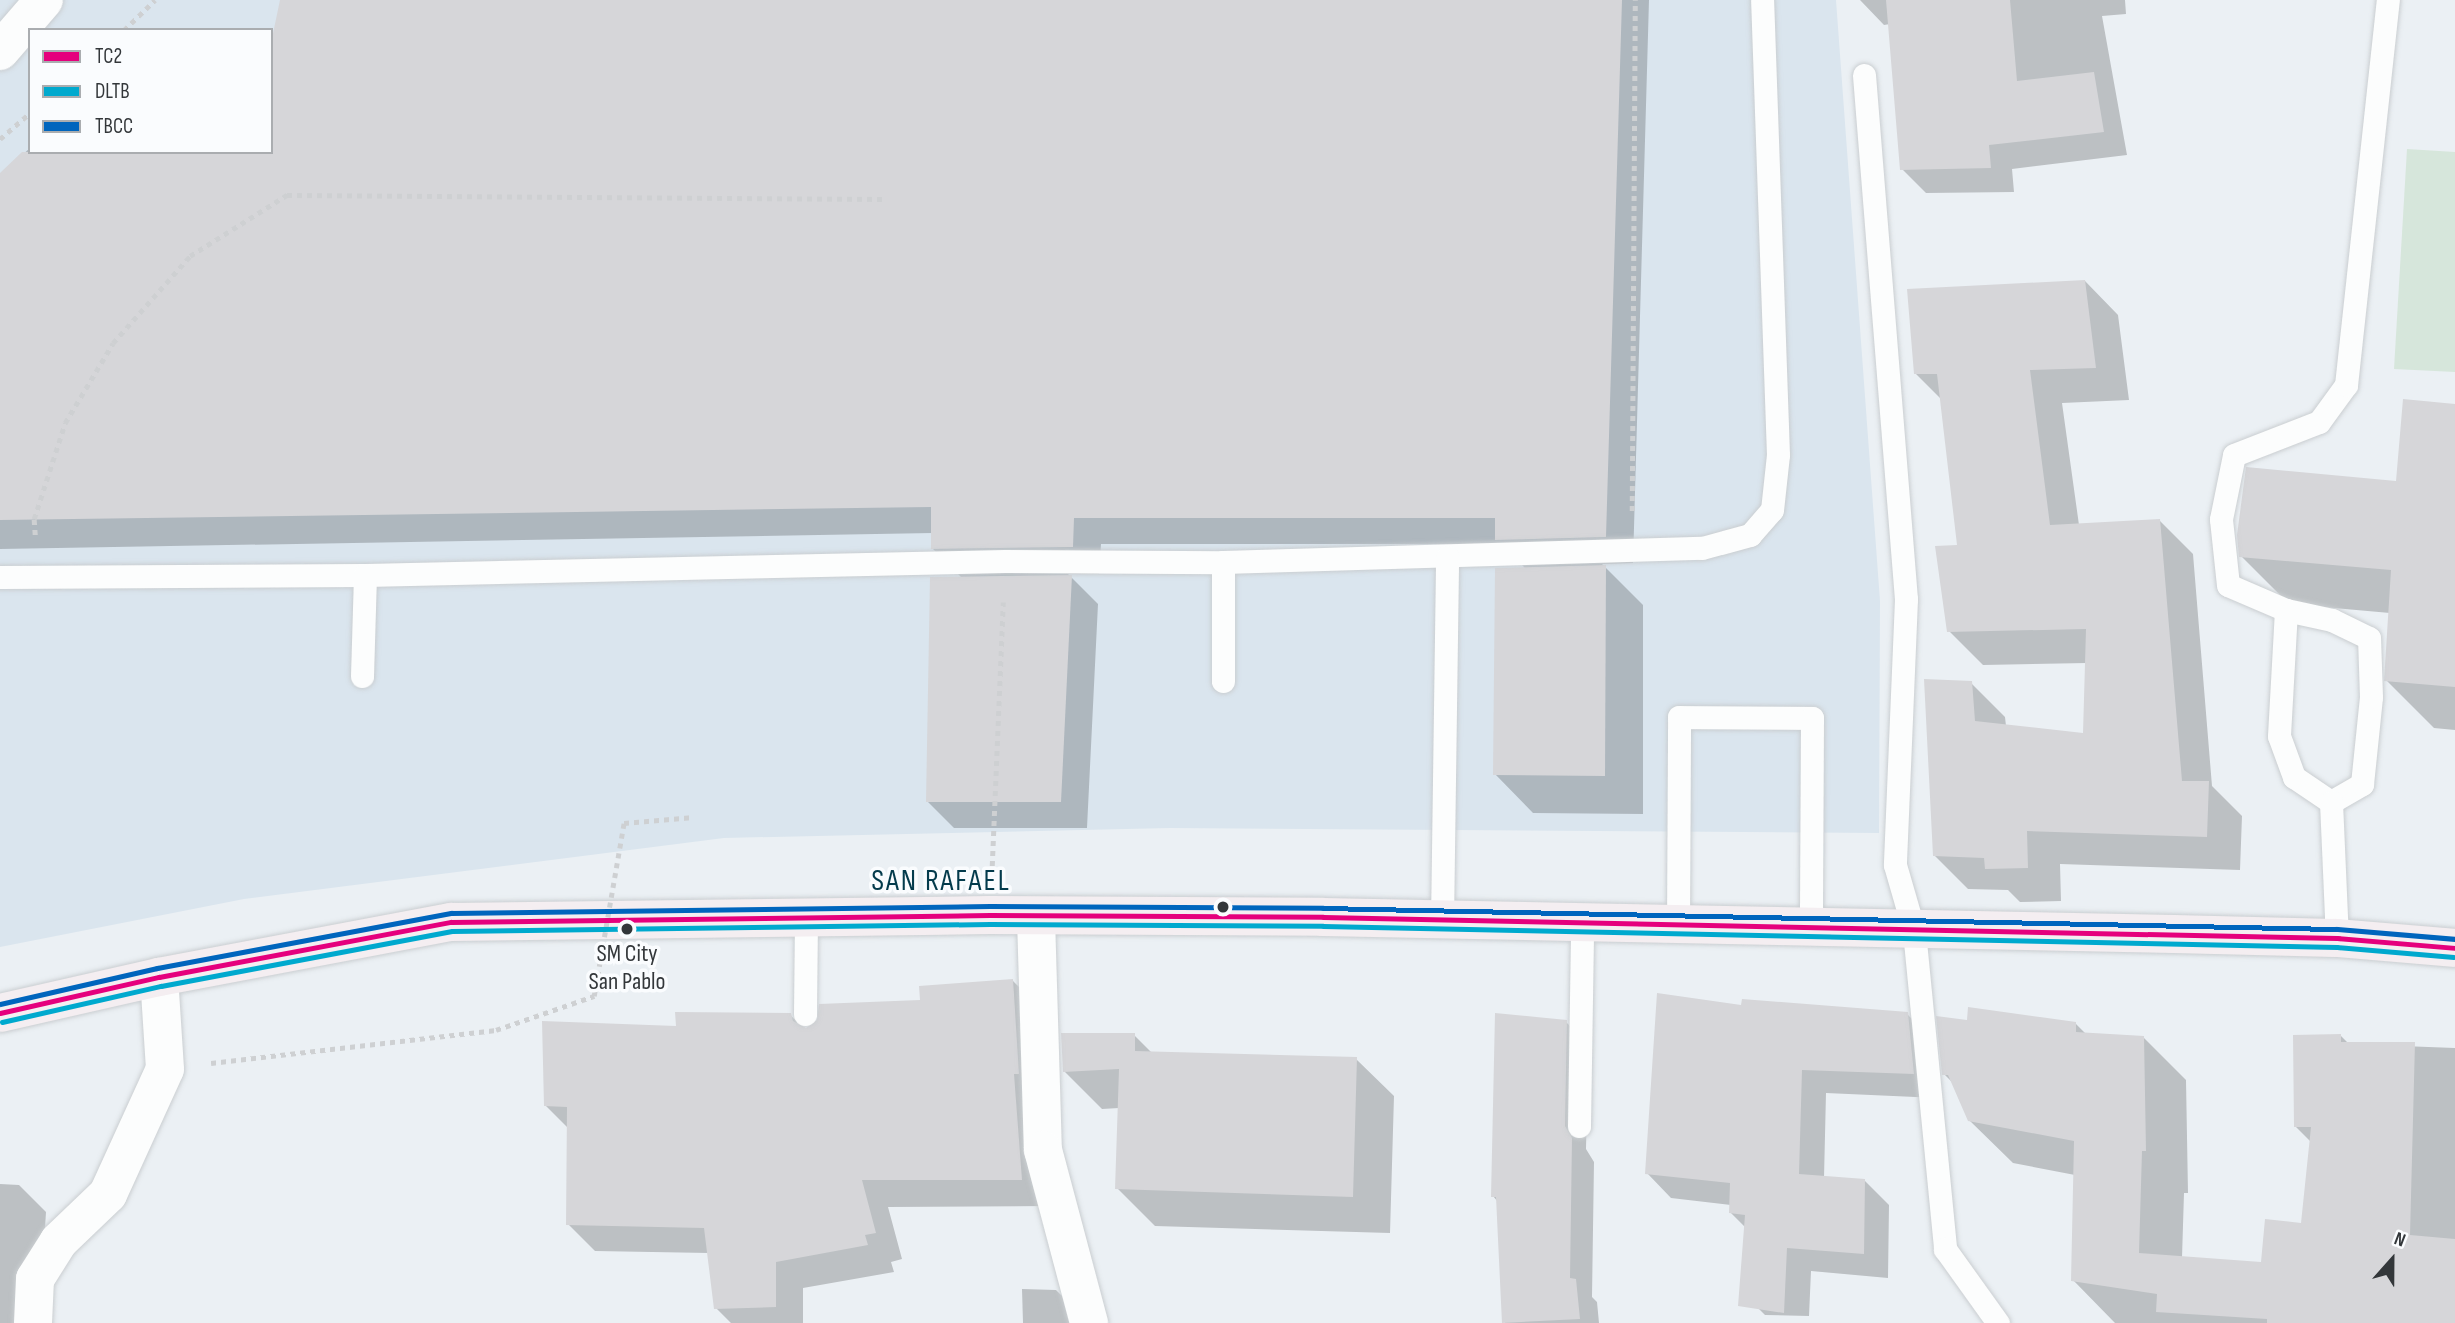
<!DOCTYPE html>
<style>
body{margin:0}
#map{position:relative;width:2455px;height:1323px;overflow:hidden;background:#ebf0f4;font-family:"Sofia Sans Condensed",sans-serif}
div>[style]{position:absolute}
.built>*{inset:0;background:#dae5ee}
.green>*{inset:0;background:#d6e6db}
.shadow>*{inset:0;background:#0003}
.building>*{inset:0;background:#d6d6d9}
.path>*{height:4.5px;margin-top:-2.25px;transform-origin:0;background:repeating-linear-gradient(90deg,#ced0d2 0 5px,transparent 0 10px)}
.roads{filter:drop-shadow(0 0 2px #caced1) drop-shadow(0 0 2px #caced1)}
.service>*{height:23px;margin:-11.5px;padding:0 11.5px;transform-origin:11.5px;border-radius:11.5px;background:#fcfdfd}
.minor>*{height:38px;margin:-19px;padding:0 19px;transform-origin:19px;border-radius:19px;background:#fcfdfd}
.primary>*{height:38px;margin:-19px;padding:0 19px;transform-origin:19px;border-radius:19px;background:#f4eef1}
.path-bridge>*{height:4.5px;margin-top:-2.25px;transform-origin:0;background:repeating-linear-gradient(90deg,#ced0d2 0 5px,transparent 0 10px)}
.bus-1>*{height:5px;margin:-2.5px;padding:0 2.5px;transform-origin:2.5px;border-radius:2.5px;background:#e5007d}
.bus-2>*{height:5px;margin:-2.5px;padding:0 2.5px;transform-origin:2.5px;border-radius:2.5px;background:#00a9ce}
.bus-3>*{height:5px;margin:-2.5px;padding:0 2.5px;transform-origin:2.5px;border-radius:2.5px;background:#0065bd}
.dots>*{width:19px;height:19px;translate:-50% -50%;box-sizing:border-box;border:4px solid #fafcfe;border-radius:50%}
span{translate:-50% -50%;white-space:nowrap;text-align:center;line-height:1.15;-webkit-text-stroke:7px #fafcfe;paint-order:stroke}
.bus-label{font-size:24px;color:#33373a}
.quarter-label{font-size:30px;color:#043b4c;letter-spacing:2px}
.legend{position:absolute;left:28px;top:28px;width:245px;height:126px;box-sizing:border-box;background:#fafcfe;border:2px solid #aaadb0;margin:0;padding:9px 12px;list-style:none;font-size:21px;color:#33373a}
.legend li{display:flex;align-items:center;gap:14px;height:35px}
.legend b{width:35px;border:2px solid #aaadb0}
.north{position:absolute;left:2357px;top:1225px;width:70px;height:70px;-webkit-text-stroke:5px #fafcfe;paint-order:stroke;rotate:21deg;font-size:19px;font-weight:700;line-height:28px;text-align:center;color:#33373a}
.north::after{content:'';display:block;margin:auto;width:24px;height:32px;background:#33373a;clip-path:polygon(50% 0,100% 100%,50% 72%,0 100%)}
</style>
<div id="map">
<div class="built">
<div style="clip-path:polygon(evenodd,0 0,1836px 0,1880px 601px,1879px 833px,1170px 828px,724px 838px,244px 899px,0 947px,0 0,30px 30px,271px 30px,271px 152px,30px 152px,30px 30px)"></div>
</div>
<div class="green">
<div style="clip-path:polygon(2407px 149px,2455px 152px,2455px 372px,2394px 369px)"></div>
</div>
<div class="shadow">
<div style="clip-path:polygon(282px 0,1649px 0,1633px 563px,1602px 564px,1643px 605px,1643px 814px,1533px 813px,1495px 774px,1526px 569px,1501px 544px,1101px 544px,1099px 574px,1068px 574px,1098px 604px,1087px 828px,954px 828px,927px 801px,962px 578px,932px 548px,933px 533px,0 549px,0 175px,30px 148px,30px 152px,271px 152px)"></div>
<div style="clip-path:polygon(1860px 0,2125px 0,2126px 14px,2102px 16px,2127px 155px,2012px 169px,2014px 192px,1926px 193px,1902px 169px,1890px 24px,1884px 25px)"></div>
<div style="clip-path:polygon(2085px 281px,2118px 315px,2129px 400px,2062px 403px,2079px 525px,2159px 520px,2193px 554px,2212px 786px,2242px 816px,2240px 870px,2060px 864px,2061px 901px,2020px 902px,2008px 890px,1968px 889px,1934px 855px,1971px 683px,2005px 717px,2006px 726px,2085px 735px,2087px 663px,1983px 665px,1949px 631px,1959px 547px,1942px 400px,1916px 374px)"></div>
<div style="clip-path:polygon(2455px 406px,2455px 730px,2434px 728px,2386px 680px,2390px 613px,2289px 604px,2241px 556px,2398px 483px)"></div>
<div style="clip-path:polygon(1013px 981px,1040px 1008px,1048px 1206px,888px 1207px,902px 1259px,891px 1262px,894px 1272px,803px 1288px,803px 1323px,731px 1323px,716px 1308px,709px 1253px,595px 1251px,568px 1224px,569px 1129px,545px 1105px,677px 1028px,790px 1015px,806px 1030px)"></div>
<div style="clip-path:polygon(1743px 1007px,1907px 1014px,1932px 1039px,1938px 1098px,1826px 1093px,1824px 1178px,1864px 1180px,1889px 1205px,1888px 1278px,1811px 1271px,1809px 1316px,1765px 1315px,1741px 1291px,1746px 1228px,1731px 1213px,1731px 1205px,1671px 1198px,1647px 1173px)"></div>
<div style="clip-path:polygon(1566px 1022px,1588px 1044px,1586px 1149px,1594px 1162px,1592px 1297px,1597px 1302px,1599px 1323px,1505px 1323px,1498px 1202px,1493px 1196px)"></div>
<div style="clip-path:polygon(1969px 1022px,2076px 1024px,2086px 1034px,2143px 1037px,2186px 1080px,2188px 1193px,2184px 1193px,2182px 1258px,2262px 1264px,2302px 1225px,2311px 1142px,2295px 1126px,2341px 1036px,2349px 1044px,2455px 1048px,2455px 1323px,2115px 1323px,2073px 1280px,2075px 1175px,2013px 1163px,1969px 1120px,1954px 1084px,1944px 1074px)"></div>
<div style="clip-path:polygon(1134px 1035px,1152px 1053px,1356px 1059px,1394px 1096px,1390px 1233px,1155px 1226px,1117px 1188px,1119px 1108px,1102px 1109px,1064px 1071px)"></div>
<div style="clip-path:polygon(0 1184px,19px 1185px,46px 1212px,39px 1323px,0 1323px)"></div>
<div style="clip-path:polygon(1022px 1289px,1056px 1290px,1075px 1309px,1079px 1323px,1023px 1323px)"></div>
</div>
<div class="building">
<div style="clip-path:polygon(280px 0,1622px 0,1606px 537px,1495px 540px,1495px 518px,1074px 518px,1073px 547px,931px 549px,931px 507px,0 520px,0 173px,22px 152px,271px 152px,271px 43px)"></div>
<div style="clip-path:polygon(1886px 0,2010px 0,2017px 81px,2094px 72px,2104px 132px,1989px 145px,1991px 168px,1900px 170px)"></div>
<div style="clip-path:polygon(2085px 280px,2096px 368px,2030px 370px,2050px 525px,2160px 519px,2182px 781px,2209px 781px,2207px 837px,2027px 831px,2028px 868px,1985px 869px,1984px 858px,1933px 856px,1924px 679px,1972px 681px,1975px 721px,2083px 733px,2086px 629px,1947px 632px,1935px 546px,1957px 545px,1937px 374px,1914px 374px,1907px 289px)"></div>
<div style="clip-path:polygon(2403px 399px,2455px 404px,2455px 687px,2384px 681px,2391px 570px,2239px 557px,2237px 535px,2246px 467px,2396px 481px)"></div>
<div style="clip-path:polygon(1606px 565px,1605px 776px,1493px 775px,1495px 568px)"></div>
<div style="clip-path:polygon(1072px 575px,1061px 802px,926px 802px,930px 577px)"></div>
<div style="clip-path:polygon(1013px 979px,1019px 1074px,1014px 1074px,1022px 1180px,862px 1180px,876px 1233px,865px 1235px,868px 1245px,776px 1262px,776px 1307px,714px 1309px,704px 1228px,566px 1225px,567px 1107px,544px 1106px,542px 1021px,676px 1026px,675px 1012px,791px 1013px,793px 1021px,806px 1028px,817px 1020px,819px 1004px,920px 1000px,919px 986px)"></div>
<div style="clip-path:polygon(1657px 993px,1741px 1005px,1742px 999px,1908px 1012px,1914px 1074px,1802px 1070px,1799px 1174px,1865px 1179px,1864px 1254px,1787px 1248px,1784px 1313px,1738px 1306px,1745px 1215px,1729px 1213px,1730px 1183px,1645px 1174px)"></div>
<div style="clip-path:polygon(1968px 1007px,2076px 1022px,2076px 1032px,2144px 1036px,2146px 1151px,2142px 1151px,2139px 1253px,2261px 1262px,2265px 1219px,2301px 1223px,2311px 1127px,2294px 1127px,2293px 1035px,2341px 1034px,2341px 1042px,2415px 1042px,2410px 1235px,2455px 1239px,2455px 1323px,2267px 1323px,2267px 1319px,2156px 1312px,2157px 1294px,2071px 1281px,2074px 1141px,1968px 1121px,1948px 1075px,1942px 1075px,1936px 1016px,1967px 1020px)"></div>
<div style="clip-path:polygon(1495px 1013px,1567px 1020px,1565px 1126px,1572px 1138px,1570px 1278px,1576px 1279px,1580px 1319px,1502px 1323px,1496px 1197px,1491px 1197px)"></div>
<div style="clip-path:polygon(1061px 1033px,1135px 1033px,1135px 1051px,1357px 1057px,1353px 1197px,1115px 1189px,1119px 1069px,1063px 1072px)"></div>
</div>
<div class="path">
<div style="left:124px;top:30px;width:43px;rotate:-44.1deg"></div>
<div style="left:0;top:139px;width:40px;rotate:-41deg"></div>
<div style="left:1632px;top:511px;width:511px;rotate:-89.66deg"></div>
<div style="left:35px;top:535px;width:16px;rotate:-94deg"></div>
<div style="left:34px;top:519px;width:101px;rotate:-72.1deg"></div>
<div style="left:65px;top:423px;width:93px;rotate:-59deg"></div>
<div style="left:113px;top:343px;width:116px;rotate:-48.5deg"></div>
<div style="left:190px;top:256px;width:115px;rotate:-32.2deg"></div>
<div style="left:287px;top:195px;width:598px;rotate:0.38deg"></div>
<div style="left:624px;top:823px;width:70px;rotate:-4.9deg"></div>
<div style="left:992px;top:866px;width:264px;rotate:-87.6deg"></div>
<div style="left:211px;top:1063px;width:287px;rotate:-6.6deg"></div>
<div style="left:496px;top:1030px;width:104px;rotate:-19.1deg"></div>
</div>
<div class="roads">
<div class="service">
<div style="left:1864px;top:75px;width:526px;rotate:85.42deg"></div>
<div style="left:1906px;top:599px;width:266px;rotate:92.4deg"></div>
<div style="left:1895px;top:865px;width:69px;rotate:73.9deg"></div>
<div style="left:1914px;top:931px;width:320px;rotate:84.4deg"></div>
<div style="left:1945px;top:1249px;width:91px;rotate:54.4deg"></div>
<div style="left:1223px;top:562px;width:119px;rotate:90deg"></div>
<div style="left:0;top:577px;width:365px;rotate:-0.3deg"></div>
<div style="left:365px;top:575px;width:640px;rotate:-1.25deg"></div>
<div style="left:1005px;top:561px;width:218px;rotate:0.3deg"></div>
<div style="left:1223px;top:562px;width:479px;rotate:-1.7deg"></div>
<div style="left:1702px;top:548px;width:50px;rotate:-15.2deg"></div>
<div style="left:1750px;top:535px;width:33px;rotate:-49deg"></div>
<div style="left:1772px;top:510px;width:55px;rotate:-83.8deg"></div>
<div style="left:1778px;top:455px;width:455px;rotate:-92deg"></div>
<div style="left:2286px;top:610px;width:126px;rotate:93.2deg"></div>
<div style="left:2279px;top:736px;width:44px;rotate:69.9deg"></div>
<div style="left:2294px;top:777px;width:45px;rotate:34deg"></div>
<div style="left:362px;top:676px;width:101px;rotate:-88.3deg"></div>
<div style="left:2331px;top:802px;width:36px;rotate:-30deg"></div>
<div style="left:2362px;top:784px;width:87px;rotate:-84.1deg"></div>
<div style="left:2371px;top:697px;width:59px;rotate:-91.9deg"></div>
<div style="left:2369px;top:638px;width:41px;rotate:-154.1deg"></div>
<div style="left:2332px;top:620px;width:47px;rotate:-167.7deg"></div>
<div style="left:2286px;top:610px;width:63px;rotate:-156.7deg"></div>
<div style="left:2228px;top:585px;width:66px;rotate:-96.1deg"></div>
<div style="left:2221px;top:519px;width:65px;rotate:-78.5deg"></div>
<div style="left:2234px;top:455px;width:91px;rotate:-21.2deg"></div>
<div style="left:2319px;top:422px;width:46px;rotate:-53.9deg"></div>
<div style="left:2346px;top:385px;width:387px;rotate:-83.8deg"></div>
<div style="left:2331px;top:802px;width:136px;rotate:87.5deg"></div>
<div style="left:1442px;top:923px;width:366px;rotate:-89.2deg"></div>
<div style="left:1678px;top:927px;width:210px;rotate:-89.7deg"></div>
<div style="left:1679px;top:717px;width:133px;rotate:0.4deg"></div>
<div style="left:1812px;top:718px;width:210px;rotate:90.3deg"></div>
<div style="left:805px;top:1014px;width:97px;rotate:-89.4deg"></div>
<div style="left:1579px;top:1126px;width:201px;rotate:-89.1deg"></div>
</div>
<div class="minor">
<div style="left:0;top:51px;width:67px;rotate:-49.2deg"></div>
<div style="left:1036px;top:918px;width:232px;rotate:88.3deg"></div>
<div style="left:1043px;top:1150px;width:179px;rotate:75.1deg"></div>
<div style="left:33px;top:1323px;width:44px;rotate:-87.4deg"></div>
<div style="left:35px;top:1279px;width:45px;rotate:-57.7deg"></div>
<div style="left:59px;top:1241px;width:68px;rotate:-43.8deg"></div>
<div style="left:108px;top:1194px;width:137px;rotate:-65.5deg"></div>
<div style="left:165px;top:1069px;width:92px;rotate:-93.7deg"></div>
</div>
<div class="primary">
<div style="left:0;top:1013px;width:163px;rotate:-12.8deg"></div>
<div style="left:159px;top:977px;width:297px;rotate:-10.7deg"></div>
<div style="left:451px;top:922px;width:539px;rotate:-0.74deg"></div>
<div style="left:990px;top:915px;width:333px;rotate:0.3deg"></div>
<div style="left:1323px;top:917px;width:851px;rotate:1.14deg"></div>
<div style="left:2174px;top:934px;width:163px;rotate:1.4deg"></div>
<div style="left:2337px;top:938px;width:118px;rotate:4.8deg"></div>
</div>
</div>
<div class="path-bridge">
<div style="left:594px;top:996px;width:176px;rotate:-80.2deg"></div>
</div>
<div class="bus-1">
<div style="left:0;top:1013px;width:163px;rotate:-12.8deg"></div>
<div style="left:159px;top:977px;width:297px;rotate:-10.7deg"></div>
<div style="left:451px;top:922px;width:539px;rotate:-0.74deg"></div>
<div style="left:990px;top:915px;width:333px;rotate:0.3deg"></div>
<div style="left:1323px;top:917px;width:1014px;rotate:1.19deg"></div>
<div style="left:2337px;top:938px;width:118px;rotate:4.8deg"></div>
</div>
<div class="bus-2">
<div style="left:2px;top:1022px;width:163px;rotate:-12.8deg"></div>
<div style="left:161px;top:986px;width:296px;rotate:-10.7deg"></div>
<div style="left:452px;top:931px;width:538px;rotate:-0.75deg"></div>
<div style="left:990px;top:924px;width:333px;rotate:0.3deg"></div>
<div style="left:1323px;top:926px;width:1014px;rotate:1.19deg"></div>
<div style="left:2337px;top:947px;width:117px;rotate:4.9deg"></div>
</div>
<div class="bus-3">
<div style="left:0;top:1004px;width:161px;rotate:-12.9deg"></div>
<div style="left:157px;top:968px;width:299px;rotate:-10.6deg"></div>
<div style="left:451px;top:913px;width:539px;rotate:-0.74deg"></div>
<div style="left:990px;top:906px;width:333px;rotate:0.3deg"></div>
<div style="left:1323px;top:908px;width:1014px;rotate:1.19deg"></div>
<div style="left:2337px;top:929px;width:118px;rotate:4.8deg"></div>
</div>
<div class="dots">
<div style="left:1223px;top:907px;background:#33373a"></div>
<div style="left:627px;top:929px;background:#33373a"></div>
</div>
<div class="bus-label">
<span style="left:627px;top:968px">SM City<br>San Pablo</span>
</div>
<div class="quarter-label">
<span style="left:941px;top:881px">SAN RAFAEL</span>
</div>
<ul class="legend">
<li><b style="height:9px;background:#e5007d"></b>TC2</li>
<li><b style="height:9px;background:#00a9ce"></b>DLTB</li>
<li><b style="height:9px;background:#0065bd"></b>TBCC</li>
</ul>
<div class="north">N</div>
</div>
